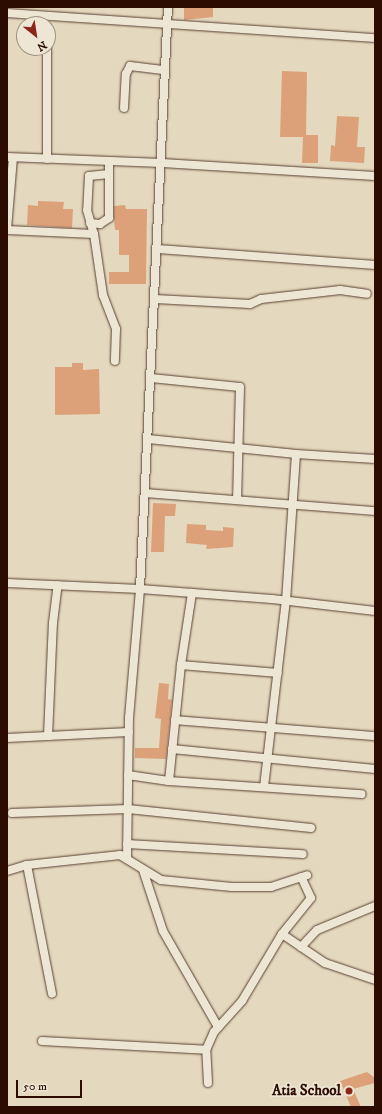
<!DOCTYPE html>
<style>
body{margin:0}
#map{position:relative;width:382px;height:1114px;overflow:hidden;background:#e4d8be;font-family:"IM FELL DW Pica",serif}
div>[style]{position:absolute}
.building>*{inset:0;background:#dda17a}
.roads{filter:drop-shadow(0 0 1px #5a3f30) drop-shadow(0 0 1px #5a3f30)}
.minor>*{height:8px;margin:-4px;padding:0 4px;transform-origin:4px;border-radius:4px;background:#ede6d5}
.dots>*{width:11px;height:11px;translate:-50% -50%;box-sizing:border-box;border:2px solid #ede6d5;border-radius:50%}
span{translate:-50% -50%;white-space:nowrap;text-align:center;line-height:1.15;-webkit-text-stroke:3.5px #ede6d5;paint-order:stroke}
.poi-label{font-size:15px;color:#2c0c00;font-weight:700}
.right{translate:-100% -50%;text-align:right}
.frame{position:absolute;inset:0;border:8px solid #2c0c00;pointer-events:none}
.north{position:absolute;left:16px;top:16px;width:40px;height:40px;box-sizing:border-box;background:#ede6d5;border:1px solid #a08f80;border-radius:50%;rotate:150deg;font-size:11px;font-weight:700;line-height:16px;text-align:center;color:#2c0c00}
.north::after{content:'';display:block;margin:auto;width:14px;height:18px;background:#8f2418;clip-path:polygon(50% 0,100% 100%,50% 72%,0 100%)}
.scale{position:absolute;left:16px;top:1080px;width:66px;height:18px;box-sizing:border-box;border:2px solid #2c0c00;border-top:0;padding-left:5px;font-size:12px;line-height:14px;white-space:nowrap;color:#2c0c00;-webkit-text-stroke:3px #ede6d5;paint-order:stroke}
</style>
<div id="map">
<div class="building">
<div style="clip-path:polygon(184px 7px,213px 7px,213px 17px,184px 20px)"></div>
<div style="clip-path:polygon(282px 71px,307px 72px,306px 135px,318px 135px,318px 163px,302px 163px,303px 137px,280px 137px)"></div>
<div style="clip-path:polygon(337px 116px,359px 117px,357px 147px,365px 147px,364px 163px,330px 161px,331px 145px,335px 146px)"></div>
<div style="clip-path:polygon(38px 201px,64px 202px,63px 209px,73px 209px,72px 228px,27px 225px,28px 205px,38px 206px)"></div>
<div style="clip-path:polygon(125px 205px,126px 209px,147px 209px,146px 284px,109px 284px,109px 272px,129px 272px,129px 255px,119px 255px,119px 230px,115px 230px,114px 219px,114px 206px)"></div>
<div style="clip-path:polygon(72px 363px,83px 363px,83px 370px,99px 369px,100px 414px,55px 415px,55px 367px,72px 367px)"></div>
<div style="clip-path:polygon(153px 503px,176px 504px,175px 516px,165px 516px,164px 552px,151px 552px)"></div>
<div style="clip-path:polygon(187px 524px,206px 525px,206px 530px,223px 531px,223px 527px,234px 528px,233px 547px,206px 549px,207px 545px,186px 543px)"></div>
<div style="clip-path:polygon(159px 683px,169px 684px,168px 699px,172px 700px,166px 759px,135px 758px,135px 748px,159px 748px,161px 719px,155px 718px)"></div>
<div style="clip-path:polygon(367px 1072px,375px 1078px,375px 1083px,353px 1089px,361px 1107px,351px 1107px,340px 1081px)"></div>
</div>
<div class="roads">
<div class="minor">
<div style="left:7px;top:13px;width:369px;rotate:3.9deg"></div>
<div style="left:47px;top:48px;width:111px;rotate:90deg"></div>
<div style="left:124px;top:108px;width:34px;rotate:-87deg"></div>
<div style="left:126px;top:74px;width:9px;rotate:-63deg"></div>
<div style="left:130px;top:66px;width:35px;rotate:7deg"></div>
<div style="left:7px;top:157px;width:155px;rotate:2.2deg"></div>
<div style="left:162px;top:163px;width:213px;rotate:3.5deg"></div>
<div style="left:109px;top:174px;width:20px;rotate:174deg"></div>
<div style="left:89px;top:176px;width:34px;rotate:93deg"></div>
<div style="left:87px;top:210px;width:25px;rotate:74deg"></div>
<div style="left:94px;top:234px;width:62px;rotate:81.6deg"></div>
<div style="left:103px;top:295px;width:36px;rotate:69deg"></div>
<div style="left:116px;top:329px;width:32px;rotate:92deg"></div>
<div style="left:90px;top:223px;width:10px;rotate:6deg"></div>
<div style="left:100px;top:224px;width:11px;rotate:-34deg"></div>
<div style="left:109px;top:218px;width:57px;rotate:-90deg"></div>
<div style="left:7px;top:229px;width:71px;rotate:-85.2deg"></div>
<div style="left:7px;top:230px;width:87px;rotate:2.6deg"></div>
<div style="left:158px;top:249px;width:218px;rotate:4.2deg"></div>
<div style="left:155px;top:299px;width:95px;rotate:3deg"></div>
<div style="left:250px;top:304px;width:12px;rotate:-24deg"></div>
<div style="left:261px;top:299px;width:80px;rotate:-6.5deg"></div>
<div style="left:340px;top:290px;width:27px;rotate:8deg"></div>
<div style="left:151px;top:378px;width:89px;rotate:5.8deg"></div>
<div style="left:240px;top:387px;width:113px;rotate:91.5deg"></div>
<div style="left:148px;top:439px;width:149px;rotate:5.8deg"></div>
<div style="left:145px;top:493px;width:231px;rotate:4.5deg"></div>
<div style="left:7px;top:583px;width:133px;rotate:2.6deg"></div>
<div style="left:140px;top:589px;width:132px;rotate:4.3deg"></div>
<div style="left:272px;top:599px;width:104px;rotate:6.6deg"></div>
<div style="left:181px;top:665px;width:73px;rotate:-81.3deg"></div>
<div style="left:175px;top:720px;width:201px;rotate:4.6deg"></div>
<div style="left:48px;top:736px;width:113px;rotate:-87.5deg"></div>
<div style="left:53px;top:623px;width:38px;rotate:-83deg"></div>
<div style="left:7px;top:738px;width:122px;rotate:-2.8deg"></div>
<div style="left:172px;top:749px;width:204px;rotate:5.6deg"></div>
<div style="left:128px;top:775px;width:41px;rotate:8.3deg"></div>
<div style="left:169px;top:781px;width:117px;rotate:-84.1deg"></div>
<div style="left:181px;top:665px;width:97px;rotate:4.7deg"></div>
<div style="left:169px;top:781px;width:193px;rotate:3.9deg"></div>
<div style="left:264px;top:787px;width:187px;rotate:-83.3deg"></div>
<div style="left:286px;top:601px;width:147px;rotate:-86.1deg"></div>
<div style="left:296px;top:454px;width:79px;rotate:3.6deg"></div>
<div style="left:12px;top:813px;width:116px;rotate:-2deg"></div>
<div style="left:128px;top:809px;width:184px;rotate:5.9deg"></div>
<div style="left:127px;top:844px;width:176px;rotate:3.3deg"></div>
<div style="left:127px;top:859px;width:141px;rotate:-89.2deg"></div>
<div style="left:129px;top:718px;width:129px;rotate:-85.1deg"></div>
<div style="left:140px;top:589px;width:583px;rotate:-87.25deg"></div>
<div style="left:27px;top:865px;width:131px;rotate:79deg"></div>
<div style="left:143px;top:870px;width:64px;rotate:71.8deg"></div>
<div style="left:163px;top:931px;width:111px;rotate:60.2deg"></div>
<div style="left:7px;top:871px;width:21px;rotate:-17deg"></div>
<div style="left:27px;top:865px;width:94px;rotate:-6.1deg"></div>
<div style="left:120px;top:855px;width:48px;rotate:31.4deg"></div>
<div style="left:161px;top:880px;width:71px;rotate:5.6deg"></div>
<div style="left:232px;top:887px;width:39px"></div>
<div style="left:271px;top:887px;width:38px;rotate:-18deg"></div>
<div style="left:282px;top:934px;width:52px;rotate:34deg"></div>
<div style="left:325px;top:963px;width:53px;rotate:18.8deg"></div>
<div style="left:301px;top:947px;width:23px;rotate:-47deg"></div>
<div style="left:317px;top:930px;width:63px;rotate:-22.5deg"></div>
<div style="left:42px;top:1041px;width:164px;rotate:3.1deg"></div>
<div style="left:208px;top:1083px;width:33px;rotate:-93deg"></div>
<div style="left:206px;top:1050px;width:20px;rotate:-66deg"></div>
<div style="left:214px;top:1032px;width:42px;rotate:-47.9deg"></div>
<div style="left:242px;top:1001px;width:78px;rotate:-59.2deg"></div>
<div style="left:282px;top:934px;width:46px;rotate:-51.1deg"></div>
<div style="left:311px;top:898px;width:23px;rotate:-115deg"></div>
</div>
</div>
<div class="dots">
<div style="left:349px;top:1091px;background:#8f2418"></div>
</div>
<div class="poi-label">
<span class="right" style="left:341px;top:1091px">Atia School</span>
</div>
<div class="frame"></div>
<div class="north">N</div>
<div class="scale">50 m</div>
</div>
